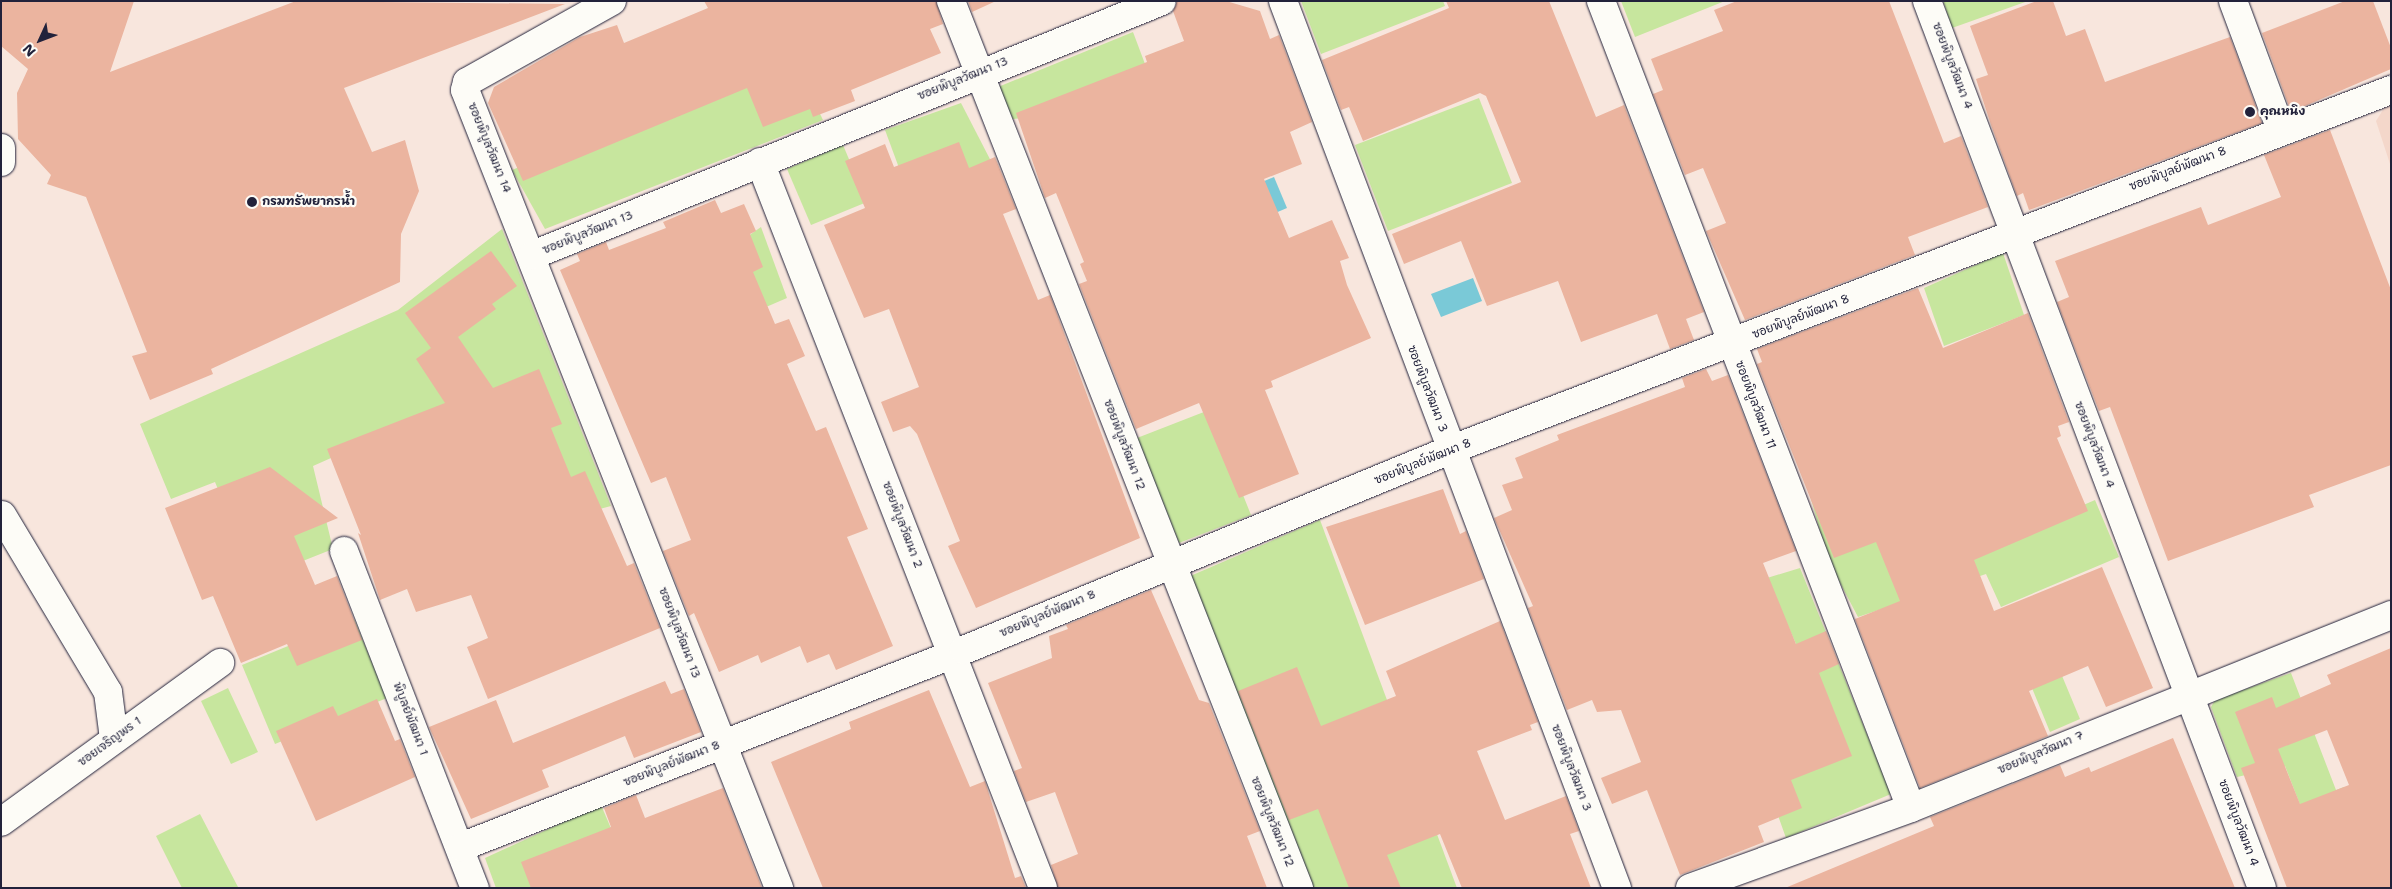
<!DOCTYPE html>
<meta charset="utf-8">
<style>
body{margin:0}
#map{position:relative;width:2392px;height:889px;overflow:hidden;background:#f8e6dd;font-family:"Shantell Sans","Playpen Sans Thai",sans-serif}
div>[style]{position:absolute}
.built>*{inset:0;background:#f4d7ca}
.green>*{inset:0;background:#c7e69e}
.water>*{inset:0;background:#7ac9d7}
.building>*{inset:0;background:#ebb49f}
.roads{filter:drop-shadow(0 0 1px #22223b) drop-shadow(0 0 1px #22223b)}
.minor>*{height:28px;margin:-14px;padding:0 14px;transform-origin:14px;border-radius:14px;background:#fdfcf7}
.dots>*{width:14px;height:14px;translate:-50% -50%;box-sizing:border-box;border:2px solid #fdfcf7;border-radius:50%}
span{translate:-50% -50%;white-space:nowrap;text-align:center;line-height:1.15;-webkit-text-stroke:4.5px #fdfcf7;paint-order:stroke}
.street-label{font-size:12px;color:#22223b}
.poi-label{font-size:12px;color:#22223b;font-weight:700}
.left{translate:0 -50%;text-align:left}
.frame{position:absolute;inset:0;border:2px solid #22223b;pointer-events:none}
.north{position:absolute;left:15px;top:15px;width:50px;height:50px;-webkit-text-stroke:4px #fdfcf7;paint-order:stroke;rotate:227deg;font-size:14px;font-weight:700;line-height:20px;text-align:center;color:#22223b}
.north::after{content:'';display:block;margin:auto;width:18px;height:22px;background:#22223b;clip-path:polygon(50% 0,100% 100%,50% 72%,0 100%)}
</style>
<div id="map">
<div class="built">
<div style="clip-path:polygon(2391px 97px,2391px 167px,2376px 121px)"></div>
</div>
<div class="green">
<div style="clip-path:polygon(1301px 1px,1443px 1px,1445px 6px,1321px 54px)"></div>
<div style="clip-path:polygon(1621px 1px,1725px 1px,1635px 37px)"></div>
<div style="clip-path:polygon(1943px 1px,2028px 1px,1952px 28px)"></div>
<div style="clip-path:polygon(1133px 32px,1157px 96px,1107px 110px,1013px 119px,998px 87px)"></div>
<div style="clip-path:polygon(791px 54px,823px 120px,545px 229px,512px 170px)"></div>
<div style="clip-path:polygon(1479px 98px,1512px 183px,1388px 231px,1355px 145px)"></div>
<div style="clip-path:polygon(961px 103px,994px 167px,902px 176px,885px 130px)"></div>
<div style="clip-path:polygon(843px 145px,867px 202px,811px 225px,787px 169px)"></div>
<div style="clip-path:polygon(761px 227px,787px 298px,706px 333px,741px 241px)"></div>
<div style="clip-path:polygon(502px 229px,611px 506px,577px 515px,437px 411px,313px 466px,333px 549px,255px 580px,215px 482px,171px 499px,140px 424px,398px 310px)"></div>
<div style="clip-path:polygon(2003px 253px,2024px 315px,1944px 346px,1924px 288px)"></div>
<div style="clip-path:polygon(1209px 410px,1251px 515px,1179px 543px,1137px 438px)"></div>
<div style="clip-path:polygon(1801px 463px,2021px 532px,2095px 500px,2119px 557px,2001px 607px,1986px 574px,1858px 617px,1828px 560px)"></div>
<div style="clip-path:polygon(1320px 520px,1457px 888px,1313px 888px,1188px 577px)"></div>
<div style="clip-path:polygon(1800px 568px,1891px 794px,1786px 838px,1763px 773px,1841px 746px,1767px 578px)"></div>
<div style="clip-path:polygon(354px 619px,387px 698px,275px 744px,242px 665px)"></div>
<div style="clip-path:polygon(2060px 671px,2080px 719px,2050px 732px,2030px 683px)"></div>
<div style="clip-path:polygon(2291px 673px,2336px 790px,2344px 787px,2360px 829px,2316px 846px,2285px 766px,2237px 777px,2211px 707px,2215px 700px)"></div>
<div style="clip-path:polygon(228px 688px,258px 752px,231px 764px,201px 701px)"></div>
<div style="clip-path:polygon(601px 805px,619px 847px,564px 888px,496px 888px,485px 858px)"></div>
<div style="clip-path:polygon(200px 814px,238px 887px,237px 888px,182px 888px,156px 836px)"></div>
</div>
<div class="water">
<div style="clip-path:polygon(1274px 177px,1287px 208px,1242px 227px,1229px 196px)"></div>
<div style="clip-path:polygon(1473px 278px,1482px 301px,1441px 317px,1431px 294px)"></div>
</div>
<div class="building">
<div style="clip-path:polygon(1px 1px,134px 1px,110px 72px,296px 1px,565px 4px,344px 88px,372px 152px,405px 140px,419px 191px,401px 234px,400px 282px,211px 369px,213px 374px,150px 400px,132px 356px,147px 352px,86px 197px,47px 184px,51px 175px,18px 139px,17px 93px,28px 69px,1px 46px)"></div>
<div style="clip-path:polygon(704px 1px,936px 1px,943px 24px,930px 29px,941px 53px,851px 90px,855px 101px,813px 117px,810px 109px,763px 127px,747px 88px,523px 181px,488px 103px,494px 87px,580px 37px,617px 25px,624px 43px,708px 8px)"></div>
<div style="clip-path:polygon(968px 1px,996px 1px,972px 12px)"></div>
<div style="clip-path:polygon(1177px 1px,1226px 1px,1260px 11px,1270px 39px,1279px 35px,1312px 122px,1290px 132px,1302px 164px,1264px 179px,1289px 238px,1332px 220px,1349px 258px,1340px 261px,1347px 285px,1371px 338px,1271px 381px,1273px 387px,1265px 390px,1299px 474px,1239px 498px,1199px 403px,1136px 429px,1079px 284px,1087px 281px,1080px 264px,1084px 262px,1056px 193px,1045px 198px,1016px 113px,1147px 62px,1145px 56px,1184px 41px,1173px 11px)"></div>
<div style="clip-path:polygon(1446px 1px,1549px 1px,1596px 117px,1624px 105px,1704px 312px,1686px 319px,1694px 340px,1670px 349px,1657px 314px,1581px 342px,1558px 281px,1487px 306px,1461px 241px,1404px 264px,1392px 234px,1521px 182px,1486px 96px,1480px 93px,1363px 141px,1349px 107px,1341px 110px,1322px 60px,1449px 8px)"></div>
<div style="clip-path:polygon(1737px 1px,1889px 1px,1944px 143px,1961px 136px,1988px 207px,1908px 237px,1915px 255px,1745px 320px,1706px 231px,1726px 223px,1703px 168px,1685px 175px,1653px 94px,1663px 90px,1651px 59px,1723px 31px,1714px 10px)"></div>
<div style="clip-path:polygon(2037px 1px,2053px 1px,2066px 36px,2085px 29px,2105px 82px,2230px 37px,2262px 123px,2029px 210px,2023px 193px,2017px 196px,1991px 125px,1976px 79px,1988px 75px,1970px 26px)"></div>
<div style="clip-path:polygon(2345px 1px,2373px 1px,2391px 48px,2391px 69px,2291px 112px,2262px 33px)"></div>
<div style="clip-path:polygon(2330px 130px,2391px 290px,2391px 465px,2309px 495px,2314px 507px,2168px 561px,2110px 407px,2099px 411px,2057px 302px,2069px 297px,2055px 261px,2201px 207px,2208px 225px,2281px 197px,2264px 155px)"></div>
<div style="clip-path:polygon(959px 142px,969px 168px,995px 157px,1016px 209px,1003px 214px,1038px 300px,1050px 295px,1140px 538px,976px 608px,948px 546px,960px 541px,917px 434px,910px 426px,893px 432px,881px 402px,919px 387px,889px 309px,864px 318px,824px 225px,865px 208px,845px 161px,885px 144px,894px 167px)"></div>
<div style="clip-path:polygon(715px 200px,721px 213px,744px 204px,756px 231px,750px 234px,763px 267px,753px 272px,775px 324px,789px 319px,805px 356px,787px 364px,816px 431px,826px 427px,868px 529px,847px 537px,893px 646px,836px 670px,829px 654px,807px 663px,800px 646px,761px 663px,758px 655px,719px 672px,694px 613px,689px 616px,663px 551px,691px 540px,666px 477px,651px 483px,560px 270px,580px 261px,577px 254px,606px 242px,609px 250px,666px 228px,663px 222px)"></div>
<div style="clip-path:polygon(491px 251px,517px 286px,492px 304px,496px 309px,458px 337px,493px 388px,539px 369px,562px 424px,551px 428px,571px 477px,585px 471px,627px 566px,634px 563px,660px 628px,488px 699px,467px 647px,488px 638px,471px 595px,416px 612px,407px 589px,380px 600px,358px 533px,361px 535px,327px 449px,445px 403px,416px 359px,431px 348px,405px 313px)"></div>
<div style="clip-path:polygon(1918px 288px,1943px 348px,2028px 313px,2069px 422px,2058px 426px,2061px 436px,2057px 438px,2088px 511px,1974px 560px,1994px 611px,2102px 567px,2153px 688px,2106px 707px,2088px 666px,2029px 691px,2048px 736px,1920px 788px,1855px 619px,1900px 601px,1876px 542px,1834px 558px,1757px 364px,1762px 362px,1757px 349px)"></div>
<div style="clip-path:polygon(1706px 369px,1712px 381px,1728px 375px,1796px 551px,1763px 563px,1796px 644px,1826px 631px,1839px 664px,1819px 673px,1852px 756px,1791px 780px,1802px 808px,1758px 826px,1764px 842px,1680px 875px,1647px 790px,1612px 804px,1601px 778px,1641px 762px,1621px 710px,1597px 712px,1592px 700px,1567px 710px,1528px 608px,1533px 606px,1494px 518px,1512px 510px,1502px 485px,1523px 478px,1515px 458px,1559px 440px,1557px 435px,1685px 387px,1682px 378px)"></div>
<div style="clip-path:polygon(270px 467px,338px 518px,294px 536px,315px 585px,337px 576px,362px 640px,297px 666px,287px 644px,241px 663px,213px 596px,202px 600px,165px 508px)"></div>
<div style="clip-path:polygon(1443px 489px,1460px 534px,1466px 531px,1484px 579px,1365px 625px,1326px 527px)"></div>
<div style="clip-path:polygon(1151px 590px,1199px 700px,1209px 703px,1260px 831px,1247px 836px,1267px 888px,1058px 888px,1051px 865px,1078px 854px,1055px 792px,1026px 802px,1014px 771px,1022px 768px,988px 683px,1052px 658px,1049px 636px,1068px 629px,1066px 625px)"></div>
<div style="clip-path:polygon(1500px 621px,1538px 722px,1530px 725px,1532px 730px,1477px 751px,1505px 820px,1566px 796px,1579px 831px,1570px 834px,1591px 888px,1462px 888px,1440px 834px,1387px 855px,1401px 888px,1349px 888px,1318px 809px,1289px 820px,1238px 691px,1297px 667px,1321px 726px,1396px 696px,1386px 671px)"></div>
<div style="clip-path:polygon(evenodd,2391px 648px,2391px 888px,2287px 888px,2241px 768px,2255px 763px,2235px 712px,2272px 697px,2276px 708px,2331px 684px,2327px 675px,2391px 648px,2327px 730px,2349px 785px,2300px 804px,2278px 749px,2327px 730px)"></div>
<div style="clip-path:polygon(665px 681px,671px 694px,684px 689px,701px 732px,634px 758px,625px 736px,542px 770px,549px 787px,471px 819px,429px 727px,496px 700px,513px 743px)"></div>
<div style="clip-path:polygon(929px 690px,970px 787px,985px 781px,1015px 878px,1021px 876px,1026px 888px,823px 888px,771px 762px,851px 729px,849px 722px)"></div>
<div style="clip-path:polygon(377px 699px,395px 741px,400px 739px,415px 777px,316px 821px,276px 731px,333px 706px,338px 716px)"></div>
<div style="clip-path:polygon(2173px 738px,2235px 888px,1785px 888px,1934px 826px,1930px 817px,2060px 765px,2065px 777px,2089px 767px,2091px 772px)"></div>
<div style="clip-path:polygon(723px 788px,762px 888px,531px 888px,521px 862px,611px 827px,604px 808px,636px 795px,645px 818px)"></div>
</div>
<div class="roads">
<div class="minor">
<div style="left:612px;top:1px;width:166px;rotate:150.8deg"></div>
<div style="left:467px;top:82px;width:8px;rotate:104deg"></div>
<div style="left:465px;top:90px;width:858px;rotate:68.52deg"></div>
<div style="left:951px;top:1px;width:953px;rotate:68.58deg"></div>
<div style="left:1283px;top:1px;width:948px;rotate:69.37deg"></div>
<div style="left:1601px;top:1px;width:864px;rotate:68.99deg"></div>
<div style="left:1927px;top:1px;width:948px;rotate:69.31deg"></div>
<div style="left:2233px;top:1px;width:138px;rotate:69.6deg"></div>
<div style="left:1px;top:148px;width:14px;rotate:90deg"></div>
<div style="left:760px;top:162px;width:779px;rotate:68.7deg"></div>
<div style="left:533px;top:255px;width:678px;rotate:-21.99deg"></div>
<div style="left:2px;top:515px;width:206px;rotate:59.1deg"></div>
<div style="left:108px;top:692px;width:47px;rotate:82.7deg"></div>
<div style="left:344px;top:551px;width:362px;rotate:68.8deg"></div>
<div style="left:1px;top:822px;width:271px;rotate:-36deg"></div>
<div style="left:461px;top:847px;width:540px;rotate:-21.39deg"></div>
<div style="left:964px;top:650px;width:526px;rotate:-22.37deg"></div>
<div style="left:1450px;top:450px;width:1008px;rotate:-20.94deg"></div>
<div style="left:1690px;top:888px;width:235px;rotate:-19.9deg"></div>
<div style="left:1911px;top:808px;width:517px;rotate:-21.9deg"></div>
</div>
</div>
<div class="dots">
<div style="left:2250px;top:112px;background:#22223b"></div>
<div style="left:252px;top:202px;background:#22223b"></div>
</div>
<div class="street-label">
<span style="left:1952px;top:66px;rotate:69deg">ซอยพิบูลวัฒนา 4</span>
<span style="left:963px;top:79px;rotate:-22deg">ซอยพิบูลวัฒนา 13</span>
<span style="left:489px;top:148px;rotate:68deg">ซอยพิบูลวัฒนา 14</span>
<span style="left:2178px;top:169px;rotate:-21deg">ซอยพิบูลย์พัฒนา 8</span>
<span style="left:588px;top:233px;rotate:-22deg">ซอยพิบูลวัฒนา 13</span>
<span style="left:1801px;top:317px;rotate:-21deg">ซอยพิบูลย์พัฒนา 8</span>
<span style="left:1427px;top:389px;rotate:69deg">ซอยพิบูลวัฒนา 3</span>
<span style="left:1755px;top:405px;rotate:69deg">ซอยพิบูลวัฒนา 11</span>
<span style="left:1124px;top:445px;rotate:69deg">ซอยพิบูลวัฒนา 12</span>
<span style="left:2094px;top:445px;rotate:69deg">ซอยพิบูลวัฒนา 4</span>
<span style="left:1423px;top:462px;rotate:-22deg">ซอยพิบูลย์พัฒนา 8</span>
<span style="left:902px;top:525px;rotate:69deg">ซอยพิบูลวัฒนา 2</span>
<span style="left:1048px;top:614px;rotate:-23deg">ซอยพิบูลย์พัฒนา 8</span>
<span style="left:679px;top:633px;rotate:69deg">ซอยพิบูลวัฒนา 13</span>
<span style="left:410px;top:719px;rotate:69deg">พิบูลย์พัฒนา 1</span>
<span style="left:110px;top:742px;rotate:-36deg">ซอยเจริญพร 1</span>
<span style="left:2041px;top:753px;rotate:-23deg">ซอยพิบูลวัฒนา 7</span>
<span style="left:672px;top:764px;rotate:-22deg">ซอยพิบูลย์พัฒนา 8</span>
<span style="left:1571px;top:768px;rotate:69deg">ซอยพิบูลวัฒนา 3</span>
<span style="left:1272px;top:822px;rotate:68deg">ซอยพิบูลวัฒนา 12</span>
<span style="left:2238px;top:823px;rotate:69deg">ซอยพิบูลวัฒนา 4</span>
</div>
<div class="poi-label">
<span class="left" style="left:2260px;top:112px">คุณหนิง</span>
<span class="left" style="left:262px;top:202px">กรมทรัพยากรน้ำ</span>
</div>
<div class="frame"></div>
<div class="north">N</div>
</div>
